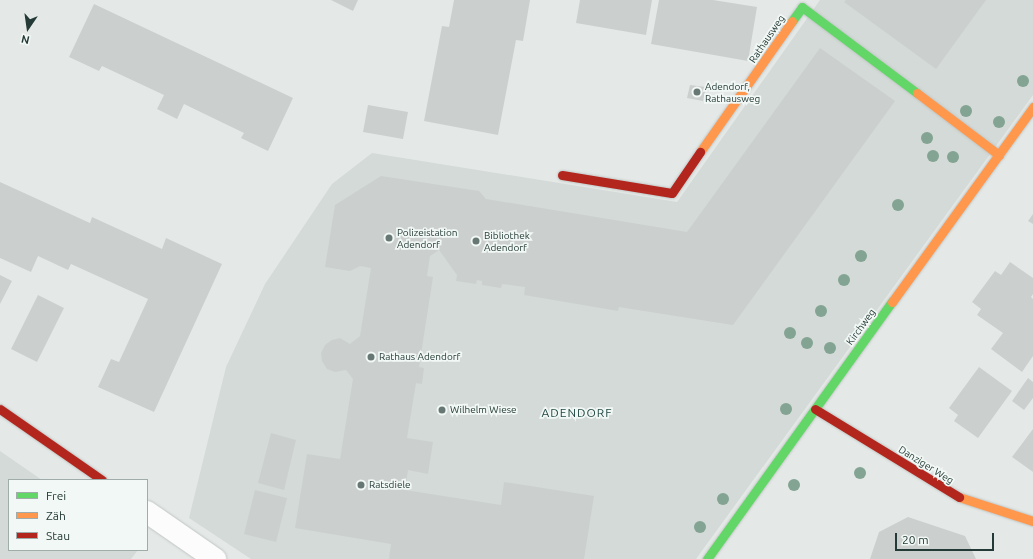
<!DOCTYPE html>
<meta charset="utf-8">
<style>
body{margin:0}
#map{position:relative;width:1033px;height:559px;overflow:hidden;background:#e4e9e7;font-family:Ubuntu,sans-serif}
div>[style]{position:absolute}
.built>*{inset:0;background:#d3dad7}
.building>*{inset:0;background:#cbd0ce}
.roads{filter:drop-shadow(0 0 1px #c1c6c4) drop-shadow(0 0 1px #c1c6c4)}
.street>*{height:22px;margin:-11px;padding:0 11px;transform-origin:11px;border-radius:11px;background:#fbfcfb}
.fast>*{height:9px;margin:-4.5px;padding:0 4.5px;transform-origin:4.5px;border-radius:4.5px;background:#63d668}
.slow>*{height:9px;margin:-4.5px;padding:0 4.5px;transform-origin:4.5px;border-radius:4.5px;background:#ff974d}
.jam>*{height:9px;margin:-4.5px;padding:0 4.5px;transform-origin:4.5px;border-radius:4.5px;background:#b3261e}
.trees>*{width:12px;height:12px;margin:-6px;border-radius:50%;background:#83a493}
.dots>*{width:11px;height:11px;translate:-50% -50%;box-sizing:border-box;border:2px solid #f2f8f5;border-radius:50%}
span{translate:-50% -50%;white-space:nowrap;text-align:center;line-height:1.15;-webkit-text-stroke:3.5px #f2f8f5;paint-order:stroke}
.street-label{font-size:10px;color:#243a36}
.poi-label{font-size:10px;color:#243a36}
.left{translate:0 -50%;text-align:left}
.quarter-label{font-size:12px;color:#234943;letter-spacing:1px}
.legend{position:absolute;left:8px;top:479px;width:140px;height:72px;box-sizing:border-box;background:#f2f8f5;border:1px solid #a0aca9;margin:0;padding:5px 7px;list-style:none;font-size:12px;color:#243a36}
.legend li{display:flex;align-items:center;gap:8px;height:20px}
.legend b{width:20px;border:1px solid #a0aca9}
.north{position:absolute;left:8px;top:8px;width:40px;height:40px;-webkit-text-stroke:3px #f2f8f5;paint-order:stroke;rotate:193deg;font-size:11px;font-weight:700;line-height:16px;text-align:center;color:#243a36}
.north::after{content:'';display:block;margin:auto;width:14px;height:18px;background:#243a36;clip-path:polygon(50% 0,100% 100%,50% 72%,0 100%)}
.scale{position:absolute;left:895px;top:533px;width:99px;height:18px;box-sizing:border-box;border:2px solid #243a36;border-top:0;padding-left:5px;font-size:12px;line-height:14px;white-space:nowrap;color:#243a36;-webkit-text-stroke:3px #f2f8f5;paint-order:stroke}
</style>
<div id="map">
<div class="built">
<div style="clip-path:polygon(820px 0,1033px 0,1033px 95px,696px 559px,251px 559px,189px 518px,226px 367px,265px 284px,332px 184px,372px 153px,677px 202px)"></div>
<div style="clip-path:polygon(0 451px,42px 480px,9px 480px,9px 550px,138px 550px,131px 559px,0 559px)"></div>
</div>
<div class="building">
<div style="clip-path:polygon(331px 0,358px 0,353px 11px)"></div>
<div style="clip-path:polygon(454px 0,530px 0,523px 41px,516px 40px,498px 135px,424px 121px,442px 26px,449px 27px)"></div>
<div style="clip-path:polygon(580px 0,652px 0,646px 35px,576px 23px)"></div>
<div style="clip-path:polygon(659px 0,713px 0,757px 7px,748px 61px,651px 44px)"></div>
<div style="clip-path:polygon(846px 0,986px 0,936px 69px,844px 2px)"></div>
<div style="clip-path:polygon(94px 4px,293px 98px,268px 151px,241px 138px,244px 133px,184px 104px,177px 119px,157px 109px,164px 95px,102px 66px,99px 71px,69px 57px)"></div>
<div style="clip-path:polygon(820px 48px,895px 101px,733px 325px,619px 307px,618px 311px,524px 295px,525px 287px,502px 284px,501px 288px,482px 285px,482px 281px,477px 280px,476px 284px,456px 281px,457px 275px,439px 250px,430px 256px,427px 276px,433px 277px,419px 367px,424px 368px,422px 384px,416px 383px,407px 438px,433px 442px,428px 474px,408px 470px,405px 490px,501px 505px,504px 482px,594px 496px,584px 559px,389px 559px,391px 544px,295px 528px,307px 454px,340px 459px,353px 379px,346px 370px,335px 372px,327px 369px,322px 361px,321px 353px,325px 345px,332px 340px,340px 338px,350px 344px,360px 336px,371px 268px,360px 266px,350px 271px,325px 267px,335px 205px,381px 176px,479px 191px,486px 199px,687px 232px)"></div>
<div style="clip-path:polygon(690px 85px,706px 87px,703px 101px,687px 98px)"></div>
<div style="clip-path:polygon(368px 105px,408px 112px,403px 139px,363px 132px)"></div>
<div style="clip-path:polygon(0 182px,90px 223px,92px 217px,162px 249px,166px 238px,222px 264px,154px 412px,98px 387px,111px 359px,119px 362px,148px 299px,71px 264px,68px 270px,38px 256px,31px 272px,0 258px)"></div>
<div style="clip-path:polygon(1033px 214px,1033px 224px,1028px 221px)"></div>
<div style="clip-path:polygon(1010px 262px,1033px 278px,1033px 294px,1031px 297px,1033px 299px,1033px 356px,1022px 372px,991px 349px,1003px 333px,977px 315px,981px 309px,972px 302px,995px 271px,1001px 275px)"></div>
<div style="clip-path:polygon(0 275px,12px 281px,0 304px)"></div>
<div style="clip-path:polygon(38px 295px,64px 308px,37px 362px,11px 349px)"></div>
<div style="clip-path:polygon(979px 367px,1012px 391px,978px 438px,954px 421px,958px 415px,949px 408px)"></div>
<div style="clip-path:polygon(1028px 378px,1033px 382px,1033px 398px,1024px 410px,1012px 401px)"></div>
<div style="clip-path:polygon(1033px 429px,1033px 472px,1012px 457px)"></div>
<div style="clip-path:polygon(271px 433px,296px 440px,284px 490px,258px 483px)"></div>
<div style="clip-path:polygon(255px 490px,287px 498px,276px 542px,244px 534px)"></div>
<div style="clip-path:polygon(908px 517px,965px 536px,976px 559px,870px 559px,879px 532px)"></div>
</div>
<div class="roads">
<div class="street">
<div style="left:147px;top:512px;width:83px;rotate:34.7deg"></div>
</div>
<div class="fast">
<div style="left:792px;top:21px;width:17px;rotate:-54deg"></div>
<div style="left:802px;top:7px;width:144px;rotate:36.8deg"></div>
<div style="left:707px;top:559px;width:317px;rotate:-54.3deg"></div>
</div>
<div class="slow">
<div style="left:917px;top:93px;width:103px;rotate:37.1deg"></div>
<div style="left:700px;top:152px;width:160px;rotate:-54.9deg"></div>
<div style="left:892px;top:302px;width:241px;rotate:-54.1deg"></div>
<div style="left:959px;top:497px;width:78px;rotate:18deg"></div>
</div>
<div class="jam">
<div style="left:562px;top:175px;width:111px;rotate:9.3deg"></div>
<div style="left:672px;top:193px;width:50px;rotate:-55.7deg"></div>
<div style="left:0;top:409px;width:124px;rotate:34.8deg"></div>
<div style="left:815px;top:409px;width:169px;rotate:31.4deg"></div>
</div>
</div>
<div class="trees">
<div style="left:1023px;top:81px"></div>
<div style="left:966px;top:111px"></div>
<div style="left:999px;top:122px"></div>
<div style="left:927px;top:138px"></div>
<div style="left:933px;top:156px"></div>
<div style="left:953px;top:157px"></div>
<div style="left:898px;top:205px"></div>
<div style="left:861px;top:256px"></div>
<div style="left:844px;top:280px"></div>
<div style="left:821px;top:311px"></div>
<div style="left:790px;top:333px"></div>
<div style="left:807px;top:343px"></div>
<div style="left:830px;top:348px"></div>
<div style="left:786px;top:409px"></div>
<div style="left:860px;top:473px"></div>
<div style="left:794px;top:485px"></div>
<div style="left:723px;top:499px"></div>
<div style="left:700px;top:527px"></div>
</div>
<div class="dots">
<div style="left:697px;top:92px;background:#677774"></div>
<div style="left:389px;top:238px;background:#677774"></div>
<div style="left:476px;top:241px;background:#677774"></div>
<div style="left:371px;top:357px;background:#677774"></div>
<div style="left:442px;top:410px;background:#677774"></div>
<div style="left:361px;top:485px;background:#677774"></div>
</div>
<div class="street-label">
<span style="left:767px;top:39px;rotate:-56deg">Rathausweg</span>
<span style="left:861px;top:327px;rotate:-54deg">Kirchweg</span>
<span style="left:926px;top:465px;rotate:32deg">Danziger Weg</span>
</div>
<div class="poi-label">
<span class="left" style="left:705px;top:92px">Adendorf,<br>Rathausweg</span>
<span class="left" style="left:397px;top:238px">Polizeistation<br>Adendorf</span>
<span class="left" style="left:484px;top:241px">Bibliothek<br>Adendorf</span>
<span class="left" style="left:379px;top:357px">Rathaus Adendorf</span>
<span class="left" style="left:450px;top:410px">Wilhelm Wiese</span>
<span class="left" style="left:369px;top:485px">Ratsdiele</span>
</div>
<div class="quarter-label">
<span style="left:577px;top:413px">ADENDORF</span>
</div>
<ul class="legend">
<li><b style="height:5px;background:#63d668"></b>Frei</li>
<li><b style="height:5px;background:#ff974d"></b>Zäh</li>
<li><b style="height:5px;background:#b3261e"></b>Stau</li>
</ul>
<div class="north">N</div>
<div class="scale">20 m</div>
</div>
